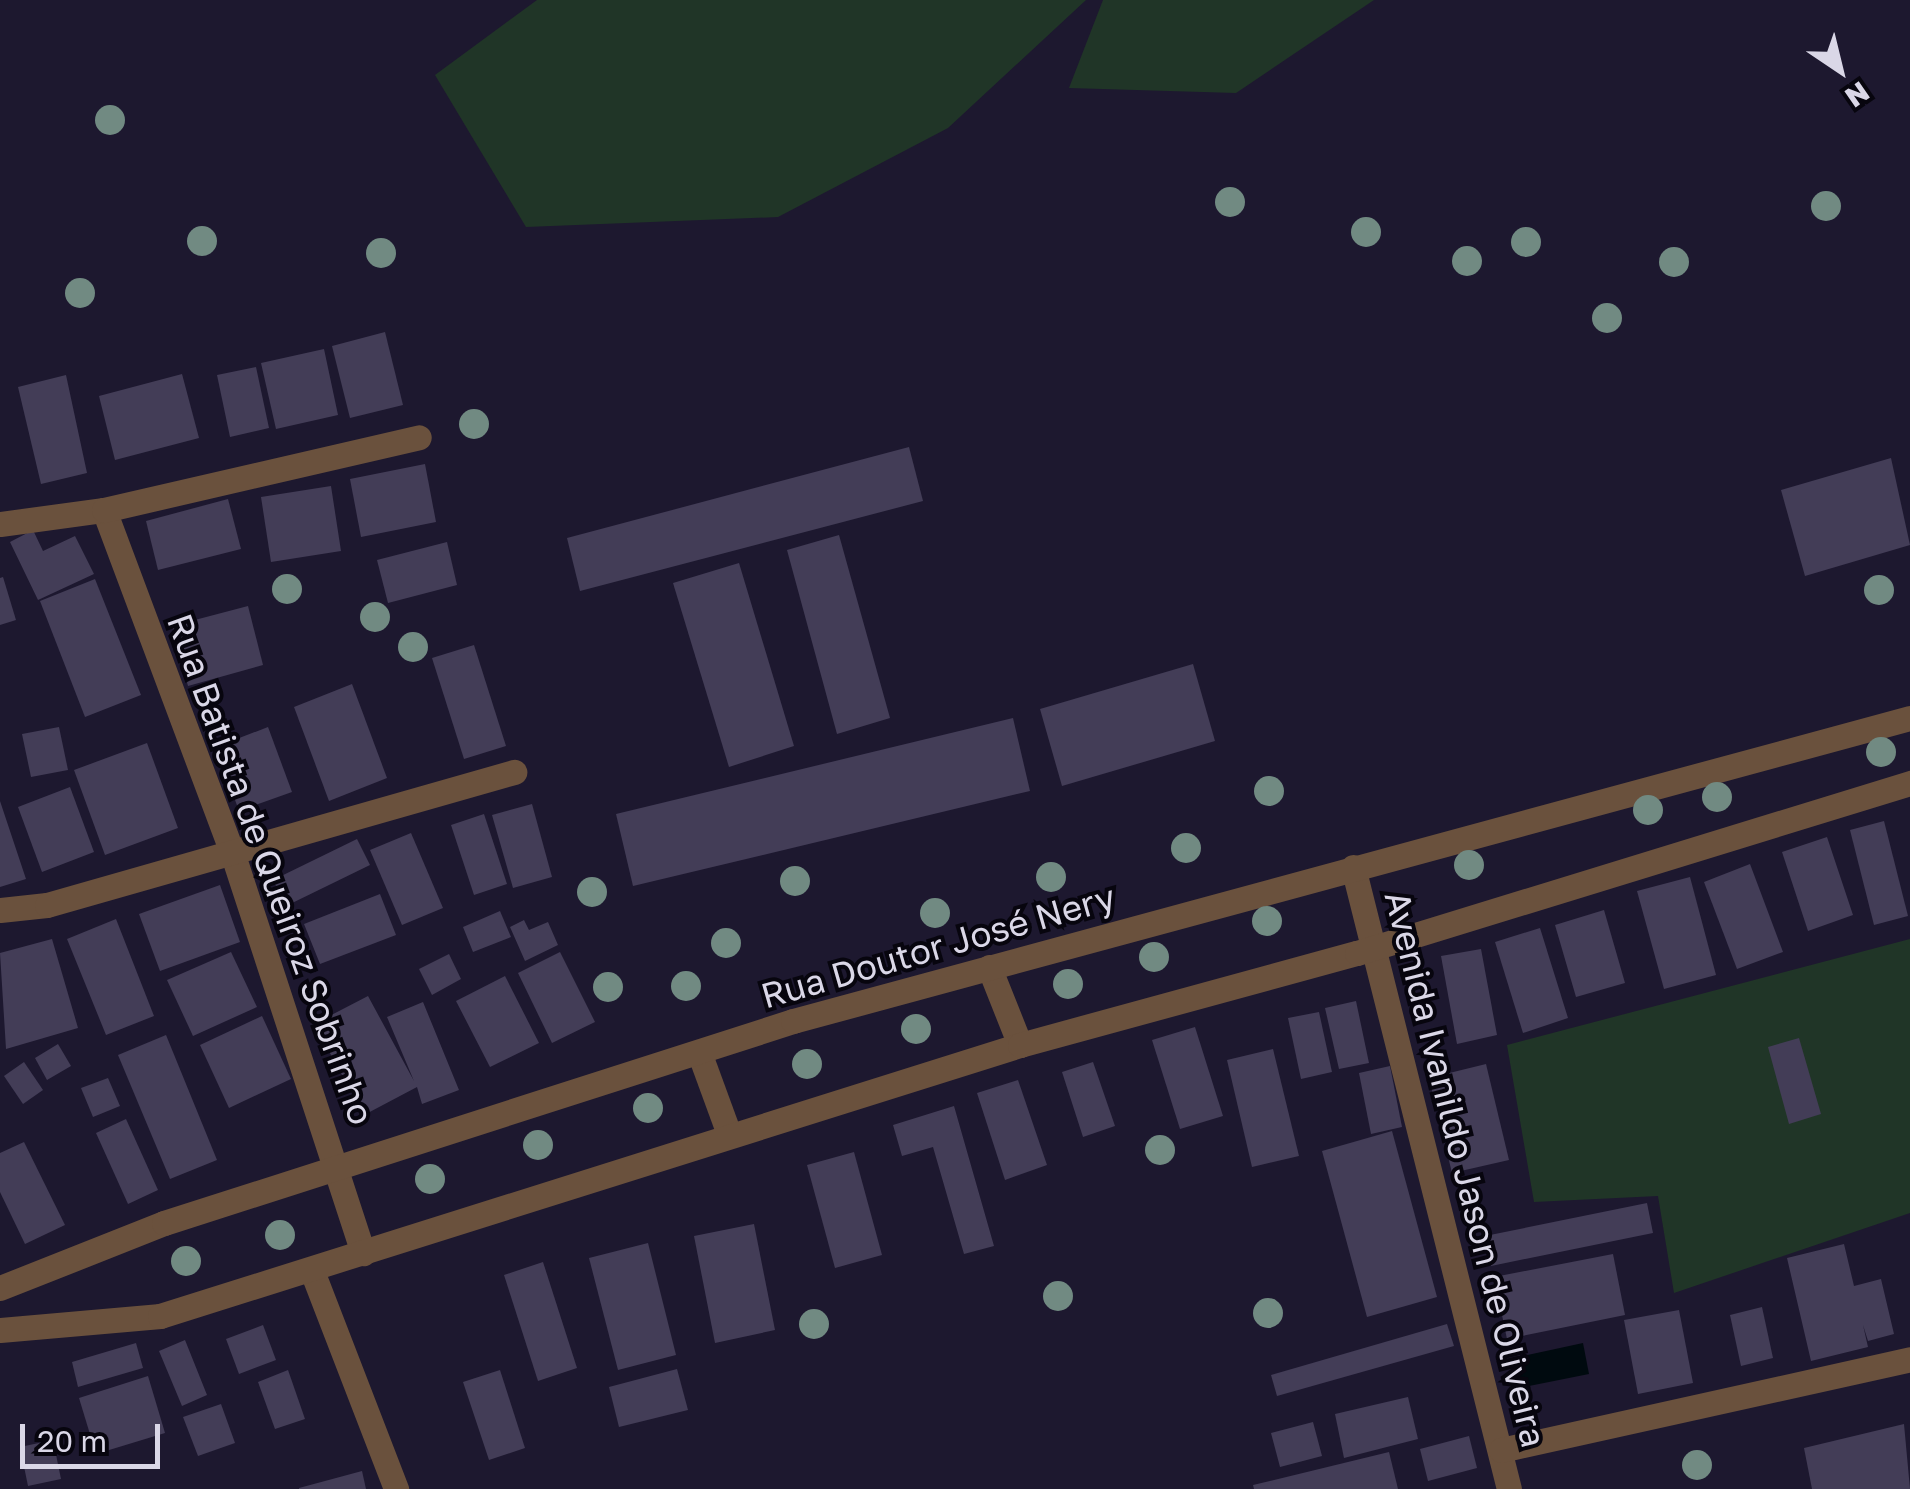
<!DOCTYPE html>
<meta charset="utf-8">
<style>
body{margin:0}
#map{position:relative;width:1910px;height:1489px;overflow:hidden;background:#1d182f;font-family:"Golos Text",sans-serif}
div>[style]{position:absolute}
.green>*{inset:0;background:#203527}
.water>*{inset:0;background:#000a0f}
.building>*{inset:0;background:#433d57}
.minor>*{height:25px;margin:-12.5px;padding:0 12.5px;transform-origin:12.5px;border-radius:12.5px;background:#6a513d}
.tertiary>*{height:25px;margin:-12.5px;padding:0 12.5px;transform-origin:12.5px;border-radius:12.5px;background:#6a513d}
.trees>*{width:30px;height:30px;margin:-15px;border-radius:50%;background:#718a82}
span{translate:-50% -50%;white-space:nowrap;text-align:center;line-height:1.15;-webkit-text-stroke:8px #07050e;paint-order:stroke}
.street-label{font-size:35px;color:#dad7e7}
.north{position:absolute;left:1790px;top:20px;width:100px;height:100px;-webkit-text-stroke:8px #07050e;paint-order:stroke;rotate:145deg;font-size:28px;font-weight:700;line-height:40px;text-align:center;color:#dad7e7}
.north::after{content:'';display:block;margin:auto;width:35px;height:45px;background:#dad7e7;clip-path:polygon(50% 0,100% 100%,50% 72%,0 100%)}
.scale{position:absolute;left:20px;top:1424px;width:140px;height:45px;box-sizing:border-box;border:5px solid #dad7e7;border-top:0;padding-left:12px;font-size:30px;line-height:35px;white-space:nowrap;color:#dad7e7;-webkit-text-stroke:8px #07050e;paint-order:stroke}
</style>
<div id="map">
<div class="green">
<div style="clip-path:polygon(537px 0,1086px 0,948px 128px,778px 217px,526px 227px,435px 75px)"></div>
<div style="clip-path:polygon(1103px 0,1374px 0,1236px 93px,1069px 88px)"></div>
<div style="clip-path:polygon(1910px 939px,1910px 1213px,1674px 1293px,1658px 1196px,1534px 1202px,1507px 1045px)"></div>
</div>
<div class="water">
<div style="clip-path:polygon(1583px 1343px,1589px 1374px,1519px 1388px,1513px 1358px)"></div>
</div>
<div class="building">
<div style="clip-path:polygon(385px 332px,403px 405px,350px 418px,332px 346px)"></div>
<div style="clip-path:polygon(324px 349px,338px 415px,276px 429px,261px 363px)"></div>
<div style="clip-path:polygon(256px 367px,269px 428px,230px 437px,217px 375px)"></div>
<div style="clip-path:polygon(182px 374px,199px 438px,115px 460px,99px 396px)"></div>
<div style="clip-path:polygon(66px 375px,87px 473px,41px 484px,18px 387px)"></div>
<div style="clip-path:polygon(909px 447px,923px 501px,580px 591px,567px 538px)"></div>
<div style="clip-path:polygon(1891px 458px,1910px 545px,1805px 576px,1781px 490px)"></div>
<div style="clip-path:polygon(425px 464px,436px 522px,361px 537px,350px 479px)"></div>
<div style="clip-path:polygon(331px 486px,341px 551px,271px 562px,261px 497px)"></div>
<div style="clip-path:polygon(228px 499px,241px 549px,158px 570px,146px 521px)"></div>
<div style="clip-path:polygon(33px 530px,43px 551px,75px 536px,94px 574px,38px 600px,10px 542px)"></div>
<div style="clip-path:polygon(839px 535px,890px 718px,837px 734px,787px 550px)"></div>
<div style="clip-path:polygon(447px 542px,457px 585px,388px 603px,377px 560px)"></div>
<div style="clip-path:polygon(739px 563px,794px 746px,729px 767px,673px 583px)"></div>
<div style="clip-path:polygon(3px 577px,16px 620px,0 625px,0 578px)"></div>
<div style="clip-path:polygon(95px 579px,141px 695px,85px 717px,40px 601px)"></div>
<div style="clip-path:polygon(248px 606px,263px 665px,188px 686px,172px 626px)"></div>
<div style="clip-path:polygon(474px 645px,506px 746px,464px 759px,432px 658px)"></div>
<div style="clip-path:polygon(1193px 664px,1215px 741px,1062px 786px,1040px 709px)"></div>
<div style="clip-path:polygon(352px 684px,387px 778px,329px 801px,294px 707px)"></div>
<div style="clip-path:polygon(1013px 718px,1030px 791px,633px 886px,616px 814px)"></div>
<div style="clip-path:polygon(59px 727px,68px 770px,31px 777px,22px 734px)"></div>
<div style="clip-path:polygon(268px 727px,292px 792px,239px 811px,216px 747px)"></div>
<div style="clip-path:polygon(147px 743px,178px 828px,105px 855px,74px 770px)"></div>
<div style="clip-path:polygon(70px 787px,94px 852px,42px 872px,18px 807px)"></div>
<div style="clip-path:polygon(0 801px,26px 879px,0 887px)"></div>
<div style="clip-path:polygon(532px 804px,552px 877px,513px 888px,492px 815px)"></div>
<div style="clip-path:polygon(484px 814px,507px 884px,474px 895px,451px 825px)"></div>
<div style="clip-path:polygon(1884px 821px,1908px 916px,1874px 925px,1850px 830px)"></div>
<div style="clip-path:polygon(411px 833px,443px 908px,402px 925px,370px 850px)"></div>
<div style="clip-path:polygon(1827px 837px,1853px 915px,1808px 931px,1782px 852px)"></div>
<div style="clip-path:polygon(357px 839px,370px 865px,286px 906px,273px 880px)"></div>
<div style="clip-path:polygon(1750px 864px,1783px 952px,1737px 969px,1704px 882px)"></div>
<div style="clip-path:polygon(1690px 877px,1716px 975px,1664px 989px,1637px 891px)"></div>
<div style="clip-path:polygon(220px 885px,240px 942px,160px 971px,139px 914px)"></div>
<div style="clip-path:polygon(380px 894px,396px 935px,320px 964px,304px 924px)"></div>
<div style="clip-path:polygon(1604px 910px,1625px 983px,1576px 997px,1555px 925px)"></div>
<div style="clip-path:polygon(500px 911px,511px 937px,473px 952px,463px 927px)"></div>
<div style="clip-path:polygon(116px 919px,154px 1016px,106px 1035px,67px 939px)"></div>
<div style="clip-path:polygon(524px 920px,529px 930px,548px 922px,558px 945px,525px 961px,510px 927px)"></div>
<div style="clip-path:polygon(1540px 928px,1568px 1018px,1523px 1033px,1495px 942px)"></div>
<div style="clip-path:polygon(52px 939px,78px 1028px,6px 1049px,0 953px)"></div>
<div style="clip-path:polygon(1481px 949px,1497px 1035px,1457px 1044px,1441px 956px)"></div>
<div style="clip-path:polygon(231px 952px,257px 1007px,193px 1036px,167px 980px)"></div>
<div style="clip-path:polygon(560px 952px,595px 1022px,552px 1043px,518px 973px)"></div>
<div style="clip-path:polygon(449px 954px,461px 979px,432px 995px,419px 969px)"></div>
<div style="clip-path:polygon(505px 976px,539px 1043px,490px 1067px,456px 1001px)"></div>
<div style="clip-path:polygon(368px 996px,414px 1081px,387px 1017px,423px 1002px,459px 1090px,422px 1104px,417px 1087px,364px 1115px,314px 1024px)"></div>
<div style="clip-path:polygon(1356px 1001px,1369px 1063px,1339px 1069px,1325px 1008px)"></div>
<div style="clip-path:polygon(1319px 1012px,1332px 1072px,1301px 1079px,1288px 1018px)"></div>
<div style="clip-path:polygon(262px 1016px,291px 1079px,229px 1108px,200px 1045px)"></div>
<div style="clip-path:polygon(1195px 1027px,1223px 1116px,1180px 1129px,1152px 1040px)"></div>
<div style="clip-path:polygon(166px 1035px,217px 1160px,170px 1179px,118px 1055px)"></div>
<div style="clip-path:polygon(1799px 1038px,1821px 1114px,1789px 1124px,1768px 1047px)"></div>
<div style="clip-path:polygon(58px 1044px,71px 1066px,47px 1080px,35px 1058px)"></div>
<div style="clip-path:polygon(1273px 1049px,1299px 1156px,1252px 1167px,1227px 1060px)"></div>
<div style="clip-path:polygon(24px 1062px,43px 1090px,23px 1104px,4px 1076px)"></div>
<div style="clip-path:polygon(1093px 1062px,1115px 1126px,1083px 1137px,1062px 1072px)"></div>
<div style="clip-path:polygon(1486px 1064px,1509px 1160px,1452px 1173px,1429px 1078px)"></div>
<div style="clip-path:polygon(1390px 1066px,1402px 1127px,1371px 1134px,1359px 1073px)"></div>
<div style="clip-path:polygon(108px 1078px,120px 1106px,93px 1117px,81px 1088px)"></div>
<div style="clip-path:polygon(1018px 1080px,1047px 1165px,1005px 1180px,977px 1093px)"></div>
<div style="clip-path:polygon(954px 1106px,994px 1246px,964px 1254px,933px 1147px,902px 1156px,893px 1125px)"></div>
<div style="clip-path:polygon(126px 1119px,158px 1190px,128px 1204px,96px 1133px)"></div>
<div style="clip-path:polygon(1392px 1131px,1437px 1297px,1367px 1317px,1322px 1151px)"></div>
<div style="clip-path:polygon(24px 1142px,65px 1225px,25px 1244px,0 1192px,0 1153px)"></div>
<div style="clip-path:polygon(854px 1152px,882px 1255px,835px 1268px,807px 1165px)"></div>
<div style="clip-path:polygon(1647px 1203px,1653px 1233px,1491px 1266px,1485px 1236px)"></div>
<div style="clip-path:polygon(754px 1224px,775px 1330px,715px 1343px,694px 1236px)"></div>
<div style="clip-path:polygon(648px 1243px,676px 1355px,618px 1370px,589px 1258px)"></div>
<div style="clip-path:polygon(1844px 1244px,1854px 1286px,1881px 1279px,1894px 1334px,1868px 1341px,1863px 1325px,1868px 1347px,1811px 1361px,1787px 1258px)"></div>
<div style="clip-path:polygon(1613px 1254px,1625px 1315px,1507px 1339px,1494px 1277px)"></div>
<div style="clip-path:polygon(543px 1262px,577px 1368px,538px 1381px,504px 1275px)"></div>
<div style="clip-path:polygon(1762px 1307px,1773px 1358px,1741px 1366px,1730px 1315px)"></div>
<div style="clip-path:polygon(1679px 1310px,1693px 1383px,1638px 1394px,1624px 1320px)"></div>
<div style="clip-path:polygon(1447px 1324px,1454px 1346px,1277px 1396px,1271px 1375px)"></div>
<div style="clip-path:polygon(263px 1325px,276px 1360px,239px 1374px,226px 1339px)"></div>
<div style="clip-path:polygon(185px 1340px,207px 1395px,182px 1406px,159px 1351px)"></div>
<div style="clip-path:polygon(136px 1343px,143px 1368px,78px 1387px,72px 1362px)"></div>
<div style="clip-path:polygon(677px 1369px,688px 1410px,619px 1427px,609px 1387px)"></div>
<div style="clip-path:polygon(288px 1370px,305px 1419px,275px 1429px,258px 1382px)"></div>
<div style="clip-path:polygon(500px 1370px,525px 1448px,489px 1460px,463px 1382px)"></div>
<div style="clip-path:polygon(148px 1376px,165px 1433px,96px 1454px,79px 1398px)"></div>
<div style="clip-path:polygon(1408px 1397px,1418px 1439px,1344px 1458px,1335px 1414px)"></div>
<div style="clip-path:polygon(221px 1404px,235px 1443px,198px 1456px,183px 1417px)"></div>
<div style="clip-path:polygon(1313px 1422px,1322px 1456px,1280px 1467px,1271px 1433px)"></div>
<div style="clip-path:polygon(1904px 1424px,1910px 1489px,1812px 1489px,1804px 1448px)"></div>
<div style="clip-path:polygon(1469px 1436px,1477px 1468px,1428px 1481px,1420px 1449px)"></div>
<div style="clip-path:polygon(53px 1440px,61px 1479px,28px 1486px,20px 1447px)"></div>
<div style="clip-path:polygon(1389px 1452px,1398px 1489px,1254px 1489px,1253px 1485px)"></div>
<div style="clip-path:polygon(362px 1471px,366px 1489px,299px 1489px,299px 1488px)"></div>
</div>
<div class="minor">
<div style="left:104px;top:510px;width:368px;rotate:69.5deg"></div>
<div style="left:233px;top:855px;width:419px;rotate:71.9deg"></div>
<div style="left:0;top:524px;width:105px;rotate:-7.7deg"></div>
<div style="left:104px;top:510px;width:323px;rotate:-13deg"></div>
<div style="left:1353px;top:867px;width:641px;rotate:75.92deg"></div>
<div style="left:0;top:910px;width:47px;rotate:-6.1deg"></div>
<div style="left:47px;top:905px;width:486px;rotate:-15.9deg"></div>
<div style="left:312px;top:1271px;width:234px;rotate:68.9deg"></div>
<div style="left:1501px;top:1450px;width:419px;rotate:-12.5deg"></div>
</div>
<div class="tertiary">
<div style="left:989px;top:967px;width:84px;rotate:68.3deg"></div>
<div style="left:699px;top:1052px;width:87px;rotate:69.9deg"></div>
<div style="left:0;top:1288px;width:176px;rotate:-21.6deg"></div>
<div style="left:164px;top:1223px;width:661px;rotate:-17.8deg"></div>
<div style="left:793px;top:1021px;width:1157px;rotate:-15.18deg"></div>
<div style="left:0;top:1330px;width:161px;rotate:-5deg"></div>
<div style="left:160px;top:1316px;width:902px;rotate:-17.49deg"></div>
<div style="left:1020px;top:1045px;width:349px;rotate:-15.3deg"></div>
<div style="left:1357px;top:953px;width:579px;rotate:-17.09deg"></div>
</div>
<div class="trees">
<div style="left:110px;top:120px"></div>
<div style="left:1230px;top:202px"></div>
<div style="left:1826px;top:206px"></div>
<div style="left:1366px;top:232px"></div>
<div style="left:202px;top:241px"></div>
<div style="left:1526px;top:242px"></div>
<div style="left:381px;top:253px"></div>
<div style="left:1467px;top:261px"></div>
<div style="left:1674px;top:262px"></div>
<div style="left:80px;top:293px"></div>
<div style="left:1607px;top:318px"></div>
<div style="left:474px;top:424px"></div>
<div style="left:287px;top:589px"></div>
<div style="left:1879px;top:590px"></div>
<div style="left:375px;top:617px"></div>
<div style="left:413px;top:647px"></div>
<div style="left:1881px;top:752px"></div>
<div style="left:1269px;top:791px"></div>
<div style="left:1717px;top:797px"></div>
<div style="left:1648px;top:810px"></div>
<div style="left:1186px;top:848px"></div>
<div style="left:1469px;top:865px"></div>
<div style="left:1051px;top:877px"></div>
<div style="left:795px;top:881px"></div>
<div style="left:592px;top:892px"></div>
<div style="left:935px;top:913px"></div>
<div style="left:1267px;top:921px"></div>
<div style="left:726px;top:943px"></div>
<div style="left:1154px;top:957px"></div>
<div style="left:1068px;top:984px"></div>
<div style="left:686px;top:986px"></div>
<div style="left:608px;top:987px"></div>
<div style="left:916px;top:1029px"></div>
<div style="left:807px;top:1064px"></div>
<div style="left:648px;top:1108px"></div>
<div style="left:538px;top:1145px"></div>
<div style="left:1160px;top:1150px"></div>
<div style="left:430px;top:1179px"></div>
<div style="left:280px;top:1235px"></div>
<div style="left:186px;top:1261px"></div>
<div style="left:1058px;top:1296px"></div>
<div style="left:1268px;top:1313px"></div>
<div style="left:814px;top:1324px"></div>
<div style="left:1697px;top:1465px"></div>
</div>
<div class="street-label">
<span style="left:271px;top:869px;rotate:70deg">Rua Batista de Queiroz Sobrinho</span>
<span style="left:938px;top:946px;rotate:-16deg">Rua Doutor José Nery</span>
<span style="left:1466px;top:1169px;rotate:76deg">Avenida Ivanildo Jason de Oliveira</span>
</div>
<div class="north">N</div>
<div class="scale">20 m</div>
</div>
